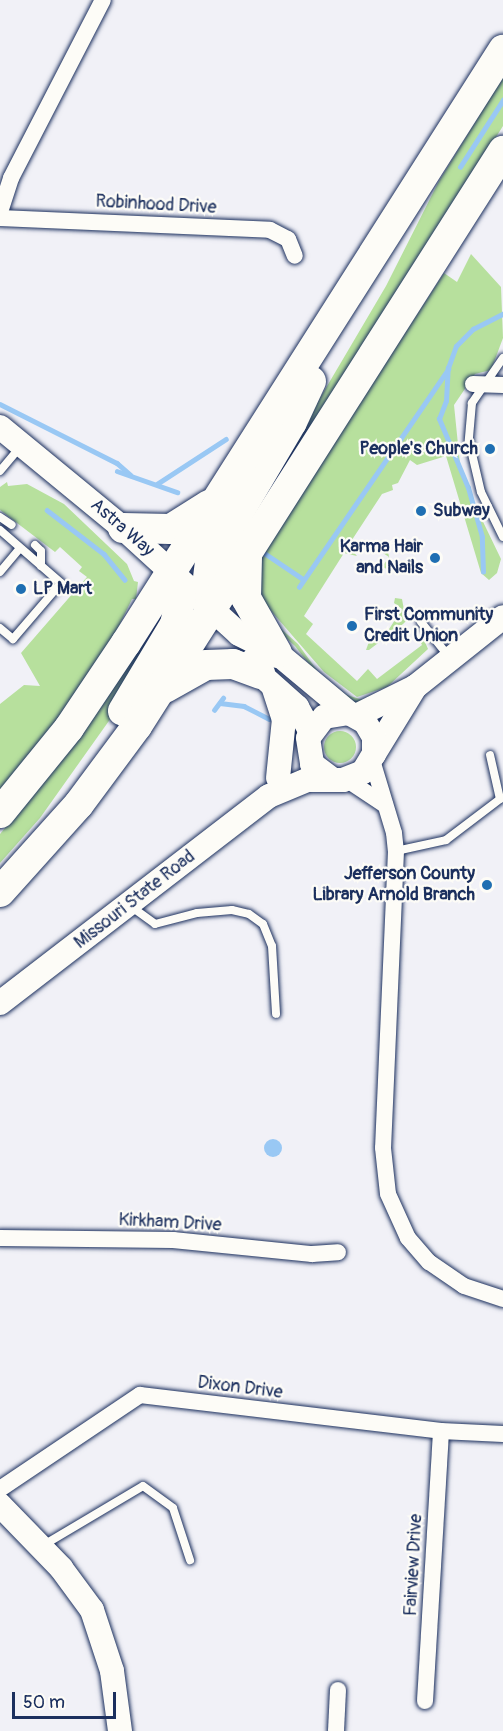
<!DOCTYPE html>
<style>
body{margin:0}
#map{position:relative;width:503px;height:1731px;overflow:hidden;background:#f1f1f7;font-family:Pangolin,sans-serif}
div>[style]{position:absolute}
.green>*{inset:0;background:#b7e09d}
.round{border-radius:50%}
.water>*{inset:0;background:#99c8f4}
.stream>*{height:4.5px;margin:-2.25px;padding:0 2.25px;transform-origin:2.25px;border-radius:2.25px;background:#99c8f4}
.roads{filter:drop-shadow(0 0 2px #1b2f5e) drop-shadow(0 0 2px #1b2f5e)}
.lane>*{height:8px;margin:-4px;padding:0 4px;transform-origin:4px;border-radius:4px;background:#fdfcf7}
.street>*{height:16px;margin:-8px;padding:0 8px;transform-origin:8px;border-radius:8px;background:#fdfcf7}
.secondary>*{height:24px;margin:-12px;padding:0 12px;transform-origin:12px;border-radius:12px;background:#fdfcf7}
.highway>*{height:30px;margin:-15px;padding:0 15px;transform-origin:15px;border-radius:15px;background:#fdfcf7}
.dots>*{width:16px;height:16px;translate:-50% -50%;box-sizing:border-box;border:3px solid #fdfcf7;border-radius:50%}
span{translate:-50% -50%;white-space:nowrap;text-align:center;line-height:1.15;-webkit-text-stroke:4.5px #fdfcf7;paint-order:stroke}
.street-label{font-size:18px;color:#1b2f5e}
.poi-label{font-size:18px;color:#1b2f5e;font-weight:700}
.right{translate:-100% -50%;text-align:right}
.left{translate:0 -50%;text-align:left}
.scale{position:absolute;left:12px;top:1692px;width:104px;height:27px;box-sizing:border-box;border:3px solid #1b2f5e;border-top:0;padding-left:8px;font-size:18px;line-height:21px;white-space:nowrap;color:#1b2f5e;-webkit-text-stroke:4px #fdfcf7;paint-order:stroke}
</style>
<div id="map">
<div class="green">
<div style="clip-path:polygon(503px 77px,503px 126px,296px 454px,237px 539px,386px 286px,439px 181px)"></div>
<div style="clip-path:polygon(471px 254px,501px 287px,503px 338px,491px 370px,475px 374px,454px 405px,460px 464px,473px 501px,501px 559px,497px 573px,489px 580px,481px 573px,446px 456px,417px 465px,410px 460px,398px 483px,392px 485px,393px 490px,382px 494px,348px 546px,357px 556px,344px 553px,304px 616px,313px 624px,306px 634px,357px 681px,368px 669px,377px 679px,422px 645px,416px 634px,425px 642px,428px 649px,387px 687px,357px 697px,324px 672px,252px 589px,264px 550px,444px 273px,457px 282px)"></div>
<div style="clip-path:polygon(7px 482px,8px 486px,27px 484px,64px 504px,127px 564px,134px 581px,138px 582px,136px 599px,132px 599px,116px 632px,48px 733px,0 791px,0 704px,24px 685px,40px 686px,21px 653px,87px 577px,79px 571px,82px 567px,60px 547px,55px 552px,0 510px,0 487px)"></div>
<div style="clip-path:polygon(382px 546px,387px 547px,392px 571px,382px 567px,389px 557px,380px 551px)"></div>
<div style="clip-path:polygon(395px 598px,402px 599px,406px 621px,403px 624px,369px 650px,366px 650px,371px 636px,382px 640px,402px 609px,394px 603px)"></div>
<div style="clip-path:polygon(269px 618px,298px 644px,319px 673px,347px 695px,363px 700px,356px 703px,319px 677px,295px 646px,266px 620px)"></div>
<div style="clip-path:polygon(141px 640px,154px 648px,111px 718px,40px 818px,0 863px,0 834px,78px 740px)"></div>
<div class="round" style="left:324px;top:731px;width:32px;height:32px"></div>
</div>
<div class="water">
<div class="round" style="left:264px;top:1139px;width:18px;height:18px"></div>
</div>
<div class="stream">
<div style="left:460px;top:167px;width:80px;rotate:-57.3deg"></div>
<div style="left:0;top:404px;width:131px;rotate:26.8deg"></div>
<div style="left:117px;top:463px;width:18px;rotate:41deg"></div>
<div style="left:117px;top:471px;width:64px;rotate:19.3deg"></div>
<div style="left:157px;top:484px;width:82px;rotate:-33.1deg"></div>
<div style="left:47px;top:510px;width:72px;rotate:37.7deg"></div>
<div style="left:104px;top:554px;width:33px;rotate:51deg"></div>
<div style="left:263px;top:552px;width:48px;rotate:34deg"></div>
<div style="left:483px;top:572px;width:35px;rotate:-92deg"></div>
<div style="left:482px;top:537px;width:51px;rotate:-105.9deg"></div>
<div style="left:468px;top:488px;width:75px;rotate:-112.8deg"></div>
<div style="left:439px;top:419px;width:19px;rotate:-69deg"></div>
<div style="left:446px;top:401px;width:33px;rotate:-87deg"></div>
<div style="left:448px;top:368px;width:23px;rotate:-70deg"></div>
<div style="left:456px;top:346px;width:24px;rotate:-45deg"></div>
<div style="left:473px;top:329px;width:34px;rotate:-27deg"></div>
<div style="left:299px;top:587px;width:264px;rotate:-55.6deg"></div>
<div style="left:220px;top:703px;width:24px;rotate:7deg"></div>
<div style="left:244px;top:706px;width:28px;rotate:27deg"></div>
<div style="left:214px;top:710px;width:15px;rotate:-53deg"></div>
</div>
<div class="roads">
<div class="lane">
<div style="left:503px;top:358px;width:55px;rotate:124.6deg"></div>
<div style="left:472px;top:403px;width:38px;rotate:95deg"></div>
<div style="left:469px;top:441px;width:52px;rotate:76.8deg"></div>
<div style="left:481px;top:492px;width:50px;rotate:63.9deg"></div>
<div style="left:0;top:471px;width:31px;rotate:-50deg"></div>
<div style="left:0;top:517px;width:14px;rotate:34deg"></div>
<div style="left:0;top:530px;width:81px;rotate:41deg"></div>
<div style="left:61px;top:583px;width:74px;rotate:130.6deg"></div>
<div style="left:13px;top:639px;width:17px;rotate:-140deg"></div>
<div style="left:35px;top:545px;width:8px;rotate:45deg"></div>
<div style="left:41px;top:551px;width:15px;rotate:90deg"></div>
<div style="left:0;top:572px;width:31px;rotate:-50deg"></div>
<div style="left:421px;top:622px;width:46px;rotate:51.1deg"></div>
<div style="left:396px;top:851px;width:51px;rotate:-12.4deg"></div>
<div style="left:446px;top:840px;width:68px;rotate:-37.2deg"></div>
<div style="left:500px;top:799px;width:45px;rotate:-102.8deg"></div>
<div style="left:129px;top:905px;width:32px;rotate:36deg"></div>
<div style="left:155px;top:924px;width:43px;rotate:-14.7deg"></div>
<div style="left:197px;top:913px;width:35px;rotate:-5deg"></div>
<div style="left:232px;top:910px;width:17px;rotate:13deg"></div>
<div style="left:249px;top:914px;width:17px;rotate:36deg"></div>
<div style="left:263px;top:924px;width:24px;rotate:68deg"></div>
<div style="left:272px;top:946px;width:68px;rotate:86.6deg"></div>
<div style="left:42px;top:1546px;width:117px;rotate:-30.7deg"></div>
<div style="left:143px;top:1486px;width:37px;rotate:36deg"></div>
<div style="left:173px;top:1508px;width:55px;rotate:71.9deg"></div>
</div>
<div class="street">
<div style="left:0;top:212px;width:36px;rotate:-72deg"></div>
<div style="left:11px;top:178px;width:200px;rotate:-62.7deg"></div>
<div style="left:0;top:218px;width:270px;rotate:2.5deg"></div>
<div style="left:270px;top:230px;width:20px;rotate:27deg"></div>
<div style="left:288px;top:239px;width:18px;rotate:68deg"></div>
<div style="left:473px;top:384px;width:30px;rotate:2deg"></div>
<div style="left:372px;top:760px;width:76px;rotate:73.2deg"></div>
<div style="left:394px;top:833px;width:18px;rotate:84deg"></div>
<div style="left:396px;top:851px;width:297px;rotate:92.5deg"></div>
<div style="left:383px;top:1148px;width:46px;rotate:83.8deg"></div>
<div style="left:388px;top:1194px;width:48px;rotate:65.6deg"></div>
<div style="left:408px;top:1238px;width:32px;rotate:49deg"></div>
<div style="left:429px;top:1262px;width:42px;rotate:34.4deg"></div>
<div style="left:464px;top:1286px;width:41px;rotate:18.4deg"></div>
<div style="left:346px;top:779px;width:47px;rotate:33.7deg"></div>
<div style="left:0;top:1238px;width:173px;rotate:0.7deg"></div>
<div style="left:173px;top:1240px;width:140px;rotate:5.8deg"></div>
<div style="left:312px;top:1254px;width:26px;rotate:-4deg"></div>
<div style="left:0;top:1489px;width:169px;rotate:-33.9deg"></div>
<div style="left:140px;top:1395px;width:303px;rotate:6.8deg"></div>
<div style="left:441px;top:1431px;width:62px;rotate:2.8deg"></div>
<div style="left:425px;top:1701px;width:270px;rotate:-86.6deg"></div>
<div style="left:336px;top:1731px;width:41px;rotate:-87.2deg"></div>
</div>
<div class="secondary">
<div style="left:0;top:427px;width:159px;rotate:39.4deg"></div>
<div style="left:123px;top:528px;width:157px;rotate:42.4deg"></div>
<div style="left:239px;top:634px;width:42px;rotate:26.6deg"></div>
<div style="left:277px;top:653px;width:94px;rotate:39.8deg"></div>
<div style="left:253px;top:660px;width:16px;rotate:63deg"></div>
<div style="left:260px;top:674px;width:50px;rotate:41.7deg"></div>
<div style="left:297px;top:707px;width:29px;rotate:61deg"></div>
<div style="left:274px;top:689px;width:32px;rotate:72deg"></div>
<div style="left:284px;top:719px;width:59px;rotate:95.8deg"></div>
<div style="left:356px;top:716px;width:66px;rotate:-26.2deg"></div>
<div style="left:415px;top:687px;width:112px;rotate:-38.5deg"></div>
<div style="left:374px;top:754px;width:79px;rotate:-58.5deg"></div>
<div style="left:0;top:1003px;width:339px;rotate:-37.6deg"></div>
<div style="left:269px;top:796px;width:41px;rotate:-22.8deg"></div>
<div style="left:307px;top:780px;width:36px"></div>
<div style="left:343px;top:780px;width:22px;rotate:-22deg"></div>
<div style="left:363px;top:772px;width:21px;rotate:-59deg"></div>
<div style="left:374px;top:754px;width:17px;rotate:-90deg"></div>
<div style="left:374px;top:737px;width:17px;rotate:-121deg"></div>
<div style="left:365px;top:722px;width:18px;rotate:-151deg"></div>
<div style="left:349px;top:713px;width:25px;rotate:171deg"></div>
<div style="left:324px;top:717px;width:26px;rotate:127deg"></div>
<div style="left:308px;top:738px;width:26px;rotate:81deg"></div>
<div style="left:312px;top:764px;width:25px;rotate:37deg"></div>
<div style="left:0;top:1505px;width:88px;rotate:45.9deg"></div>
<div style="left:61px;top:1568px;width:52px;rotate:53.6deg"></div>
<div style="left:92px;top:1610px;width:64px;rotate:71.8deg"></div>
<div style="left:112px;top:1671px;width:61px;rotate:82.4deg"></div>
</div>
<div class="highway">
<div style="left:123px;top:528px;width:48px;rotate:1.2deg"></div>
<div style="left:171px;top:529px;width:45px;rotate:-32.3deg"></div>
<div style="left:247px;top:557px;width:41px;rotate:91.4deg"></div>
<div style="left:246px;top:598px;width:63px;rotate:60.6deg"></div>
<div style="left:213px;top:609px;width:24px;rotate:-105deg"></div>
<div style="left:207px;top:586px;width:25px;rotate:-83deg"></div>
<div style="left:210px;top:561px;width:161px;rotate:-59.5deg"></div>
<div style="left:292px;top:422px;width:45px;rotate:-65.1deg"></div>
<div style="left:165px;top:688px;width:47px;rotate:-29.3deg"></div>
<div style="left:206px;top:665px;width:27px;rotate:-2deg"></div>
<div style="left:233px;top:664px;width:29px;rotate:20deg"></div>
<div style="left:123px;top:711px;width:101px;rotate:-59.1deg"></div>
<div style="left:175px;top:624px;width:28px;rotate:-77deg"></div>
<div style="left:181px;top:597px;width:27px;rotate:-110deg"></div>
<div style="left:0;top:813px;width:109px;rotate:-50.9deg"></div>
<div style="left:69px;top:728px;width:102px;rotate:-56.2deg"></div>
<div style="left:126px;top:643px;width:703px;rotate:-57.55deg"></div>
<div style="left:0;top:892px;width:118px;rotate:-48.1deg"></div>
<div style="left:79px;top:804px;width:97px;rotate:-53.4deg"></div>
<div style="left:137px;top:726px;width:682px;rotate:-57.52deg"></div>
</div>
</div>
<div class="dots">
<div style="left:490px;top:449px;background:#1f6fb2"></div>
<div style="left:421px;top:511px;background:#1f6fb2"></div>
<div style="left:435px;top:558px;background:#1f6fb2"></div>
<div style="left:21px;top:589px;background:#1f6fb2"></div>
<div style="left:352px;top:626px;background:#1f6fb2"></div>
<div style="left:487px;top:885px;background:#1f6fb2"></div>
</div>
<div class="street-label">
<span style="left:156px;top:205px;rotate:3deg">Robinhood Drive</span>
<span style="left:122px;top:528px;rotate:41deg">Astra Way</span>
<span style="left:135px;top:900px;rotate:-38deg">Missouri State Road</span>
<span style="left:170px;top:1223px;rotate:3deg">Kirkham Drive</span>
<span style="left:240px;top:1388px;rotate:7deg">Dixon Drive</span>
<span style="left:414px;top:1565px;rotate:-87deg">Fairview Drive</span>
</div>
<div class="poi-label">
<span class="right" style="left:478px;top:449px">People's Church</span>
<span class="left" style="left:433px;top:511px">Subway</span>
<span class="right" style="left:423px;top:558px">Karma Hair<br>and Nails</span>
<span class="left" style="left:33px;top:589px">LP Mart</span>
<span class="left" style="left:364px;top:626px">First Community<br>Credit Union</span>
<span class="right" style="left:475px;top:885px">Jefferson County<br>Library Arnold Branch</span>
</div>
<div class="scale">50 m</div>
</div>
